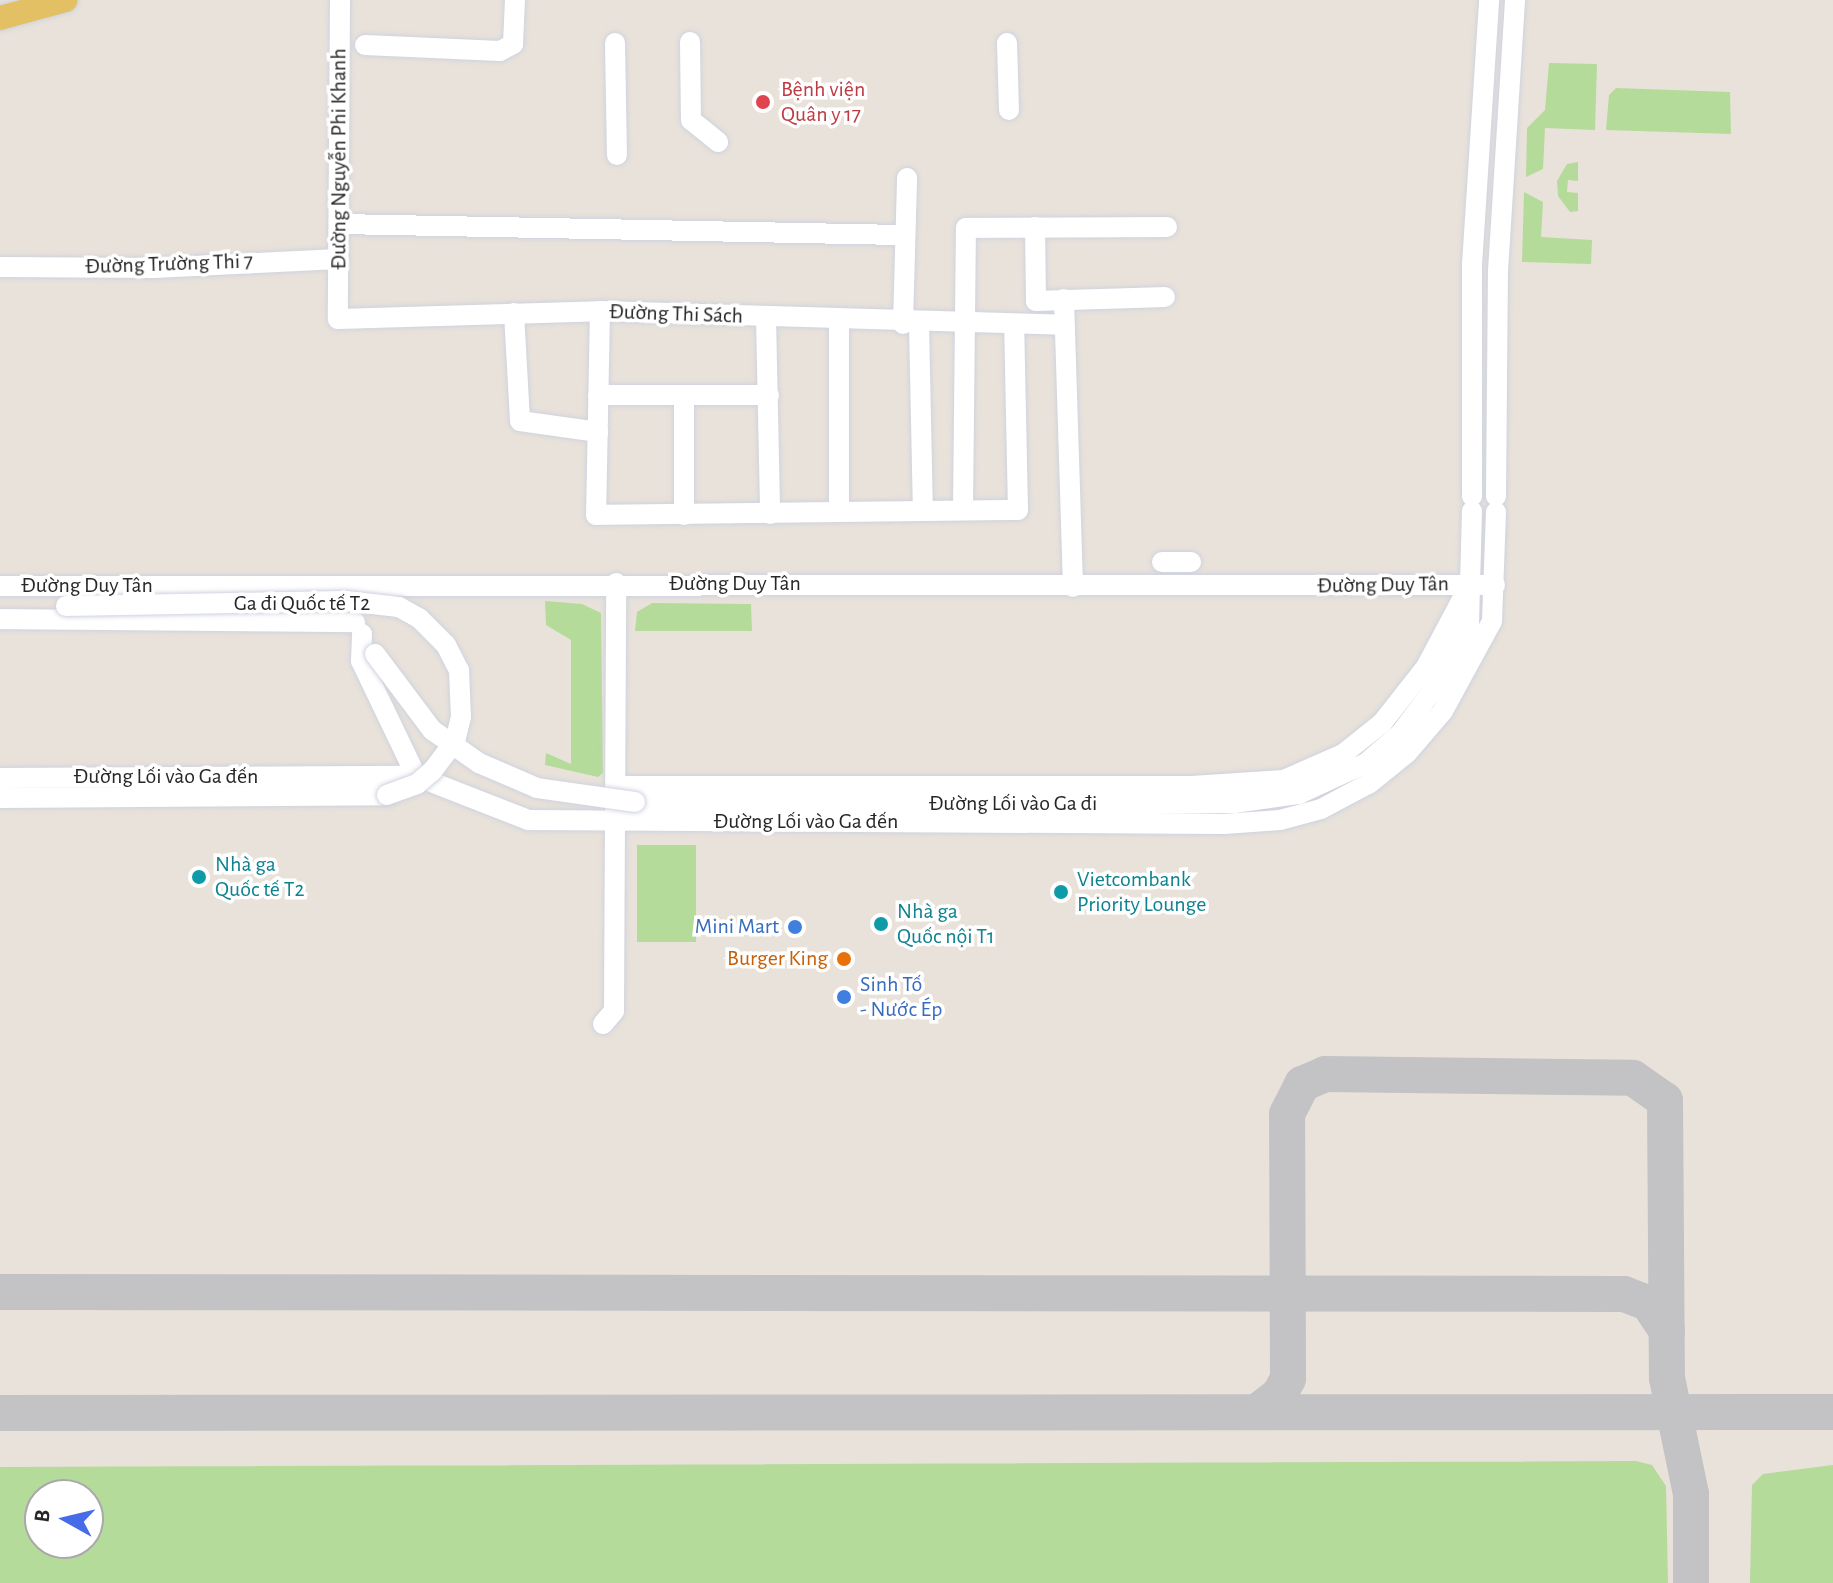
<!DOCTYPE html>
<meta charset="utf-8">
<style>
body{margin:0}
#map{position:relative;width:1833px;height:1583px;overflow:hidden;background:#e9e2da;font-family:"Alegreya Sans",sans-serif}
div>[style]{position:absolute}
.green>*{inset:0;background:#b4db9a}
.taxiway>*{height:36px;margin:-18px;padding:0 18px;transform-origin:18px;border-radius:18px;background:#c3c2c5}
.roads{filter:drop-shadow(0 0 2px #cfd3df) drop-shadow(0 0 2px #cfd3df)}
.minor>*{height:20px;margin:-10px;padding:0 10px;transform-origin:10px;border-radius:10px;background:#fff}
.major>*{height:24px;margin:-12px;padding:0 12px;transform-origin:12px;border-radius:12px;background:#e4c064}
.bridges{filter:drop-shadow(0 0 2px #cfd3df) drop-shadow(0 0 2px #cfd3df)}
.minor-bridge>*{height:20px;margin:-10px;padding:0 10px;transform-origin:10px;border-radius:10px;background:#fff}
.dots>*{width:22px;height:22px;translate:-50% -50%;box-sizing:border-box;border:4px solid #fff;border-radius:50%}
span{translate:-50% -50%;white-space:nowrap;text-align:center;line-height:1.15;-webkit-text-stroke:7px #fff;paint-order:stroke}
.health-label{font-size:22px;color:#be3a42}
.left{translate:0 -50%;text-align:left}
.street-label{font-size:22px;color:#272727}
.culture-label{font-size:22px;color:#0d838f}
.shop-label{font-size:22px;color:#366cbe}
.right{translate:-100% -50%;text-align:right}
.food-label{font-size:22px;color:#c56008}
.north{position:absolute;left:24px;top:1479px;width:80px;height:80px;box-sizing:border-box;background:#fff;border:2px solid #a9a9a9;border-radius:50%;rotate:278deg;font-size:22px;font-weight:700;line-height:32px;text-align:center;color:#272727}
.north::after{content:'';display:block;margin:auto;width:28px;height:36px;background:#466cea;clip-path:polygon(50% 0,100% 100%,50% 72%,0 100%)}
</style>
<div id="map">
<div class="green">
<div style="clip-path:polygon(1549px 63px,1597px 64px,1595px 130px,1545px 128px,1543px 169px,1526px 177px,1527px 128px,1545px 110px)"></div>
<div style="clip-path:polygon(1616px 88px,1730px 92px,1731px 134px,1606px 130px,1609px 95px)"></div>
<div style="clip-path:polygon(1578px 162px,1578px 181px,1568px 180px,1567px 192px,1578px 193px,1578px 211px,1570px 212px,1558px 196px,1557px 181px,1567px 164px)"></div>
<div style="clip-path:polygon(1524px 192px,1543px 202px,1541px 237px,1592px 240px,1591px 264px,1522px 262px)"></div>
<div style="clip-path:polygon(545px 601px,582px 604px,601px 613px,603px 773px,598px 777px,545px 765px,546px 753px,571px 764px,571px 640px,546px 625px)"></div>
<div style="clip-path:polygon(652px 603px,751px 604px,752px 631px,635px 631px,637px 612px)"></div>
<div style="clip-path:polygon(637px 845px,696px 845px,696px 942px,637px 942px)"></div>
<div style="clip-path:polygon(evenodd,1636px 1461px,1652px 1465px,1666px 1486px,1668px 1583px,0 1583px,0 1467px,1636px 1461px,40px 1495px,88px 1495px,88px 1543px,40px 1543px,40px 1495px)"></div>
<div style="clip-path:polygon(1833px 1465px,1833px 1583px,1750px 1583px,1752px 1485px,1763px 1474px)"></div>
</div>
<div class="taxiway">
<div style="left:0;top:1292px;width:1624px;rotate:0.07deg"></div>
<div style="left:1624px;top:1294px;width:26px;rotate:21deg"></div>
<div style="left:1648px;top:1303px;width:34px;rotate:56deg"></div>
<div style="left:1257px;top:1412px;width:28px;rotate:-38deg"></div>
<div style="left:1279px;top:1395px;width:18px;rotate:-61deg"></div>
<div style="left:1288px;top:1379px;width:265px;rotate:-90.2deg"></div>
<div style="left:1287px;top:1114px;width:34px;rotate:-63deg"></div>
<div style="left:1302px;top:1084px;width:25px;rotate:-23deg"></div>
<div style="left:1325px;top:1074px;width:308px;rotate:0.7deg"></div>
<div style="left:1633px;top:1078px;width:39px;rotate:35deg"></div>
<div style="left:1665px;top:1100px;width:278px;rotate:89.6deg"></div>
<div style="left:1667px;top:1378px;width:118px;rotate:78.3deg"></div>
<div style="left:1691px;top:1494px;width:89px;rotate:90deg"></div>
<div style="left:0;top:1413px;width:1833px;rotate:-0.03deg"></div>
</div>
<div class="roads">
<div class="minor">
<div style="left:340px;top:0;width:319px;rotate:90.4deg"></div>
<div style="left:338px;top:319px;width:262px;rotate:-1.7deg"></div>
<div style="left:600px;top:311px;width:464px;rotate:1.7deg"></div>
<div style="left:690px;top:42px;width:78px;rotate:89.3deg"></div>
<div style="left:691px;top:120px;width:35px;rotate:39deg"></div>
<div style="left:615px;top:43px;width:112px;rotate:89deg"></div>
<div style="left:1007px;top:43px;width:67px;rotate:88.3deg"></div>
<div style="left:365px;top:45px;width:135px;rotate:2.5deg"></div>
<div style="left:500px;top:51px;width:15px;rotate:-28deg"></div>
<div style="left:513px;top:44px;width:44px;rotate:-87.4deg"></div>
<div style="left:339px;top:224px;width:565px;rotate:1.12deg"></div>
<div style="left:1035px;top:227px;width:74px;rotate:89.2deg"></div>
<div style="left:1036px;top:301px;width:129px;rotate:-1.8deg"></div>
<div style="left:0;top:267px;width:154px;rotate:0.4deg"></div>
<div style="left:154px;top:268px;width:185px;rotate:-2.8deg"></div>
<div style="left:1064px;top:299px;width:288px;rotate:88.2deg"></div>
<div style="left:600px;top:311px;width:204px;rotate:91.1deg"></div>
<div style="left:596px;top:515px;width:422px;rotate:-0.7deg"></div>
<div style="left:1018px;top:510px;width:185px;rotate:-91.2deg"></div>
<div style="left:514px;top:313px;width:108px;rotate:86.8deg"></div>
<div style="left:520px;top:421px;width:79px;rotate:8deg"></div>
<div style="left:766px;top:317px;width:197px;rotate:88.8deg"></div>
<div style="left:839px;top:320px;width:192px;rotate:90deg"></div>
<div style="left:903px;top:324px;width:146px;rotate:-88.4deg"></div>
<div style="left:919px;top:324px;width:186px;rotate:88.8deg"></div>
<div style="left:598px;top:395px;width:171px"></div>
<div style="left:1472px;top:496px;width:231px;rotate:-90deg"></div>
<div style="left:1472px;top:265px;width:266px;rotate:-86.3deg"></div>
<div style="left:1496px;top:496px;width:225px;rotate:-89.5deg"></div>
<div style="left:1498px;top:271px;width:272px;rotate:-86.4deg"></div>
<div style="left:963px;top:509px;width:281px;rotate:-89.4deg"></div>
<div style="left:966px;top:228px;width:201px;rotate:-0.3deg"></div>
<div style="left:684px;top:515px;width:120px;rotate:-90deg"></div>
<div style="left:1162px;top:562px;width:29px"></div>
<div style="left:0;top:586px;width:1495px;rotate:-0.04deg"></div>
<div style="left:0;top:619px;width:355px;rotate:0.5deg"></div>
<div style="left:362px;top:634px;width:27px;rotate:92deg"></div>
<div style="left:361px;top:661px;width:127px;rotate:64.4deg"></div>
<div style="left:0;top:778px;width:416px;rotate:-0.3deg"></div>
<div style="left:416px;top:776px;width:120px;rotate:21.4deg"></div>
<div style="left:528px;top:820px;width:696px;rotate:0.33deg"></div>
<div style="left:1224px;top:824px;width:56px;rotate:-4.1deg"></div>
<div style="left:1280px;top:820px;width:42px;rotate:-15deg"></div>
<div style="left:1321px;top:809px;width:55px;rotate:-28deg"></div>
<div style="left:1370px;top:783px;width:48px;rotate:-39deg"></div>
<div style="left:1407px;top:753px;width:55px;rotate:-49.4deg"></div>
<div style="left:1443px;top:711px;width:102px;rotate:-61.4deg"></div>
<div style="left:1492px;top:621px;width:109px;rotate:-87.9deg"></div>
<div style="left:618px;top:786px;width:574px"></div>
<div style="left:1192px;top:786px;width:92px;rotate:-3.7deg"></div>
<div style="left:1284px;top:780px;width:64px;rotate:-23.8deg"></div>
<div style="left:1343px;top:754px;width:50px;rotate:-38.5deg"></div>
<div style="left:1382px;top:723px;width:71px;rotate:-51.8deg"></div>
<div style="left:1426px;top:667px;width:92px;rotate:-62deg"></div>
<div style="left:0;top:798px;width:387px;rotate:-0.4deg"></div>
<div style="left:635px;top:802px;width:434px;rotate:0.4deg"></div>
<div style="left:1069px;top:805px;width:165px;rotate:-0.7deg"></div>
<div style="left:1234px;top:803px;width:66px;rotate:-7.9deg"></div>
<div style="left:1299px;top:794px;width:74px;rotate:-24.8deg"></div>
<div style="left:1366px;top:763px;width:46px;rotate:-40.6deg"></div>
<div style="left:1401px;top:733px;width:64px;rotate:-53.3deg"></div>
<div style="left:1439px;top:682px;width:65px;rotate:-62.7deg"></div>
<div style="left:1469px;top:624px;width:113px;rotate:-88.5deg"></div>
<div style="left:603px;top:1024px;width:17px;rotate:-50deg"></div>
<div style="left:614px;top:1011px;width:428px;rotate:-89.7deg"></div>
</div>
<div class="major">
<div style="left:0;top:18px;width:68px;rotate:-15.3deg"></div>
</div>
</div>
<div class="bridges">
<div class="minor-bridge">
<div style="left:66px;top:606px;width:280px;rotate:-1deg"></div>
<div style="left:346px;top:601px;width:53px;rotate:6.5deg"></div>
<div style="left:399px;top:607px;width:23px;rotate:29deg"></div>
<div style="left:419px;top:618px;width:38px;rotate:45deg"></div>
<div style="left:446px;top:645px;width:28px;rotate:63deg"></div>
<div style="left:459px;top:670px;width:47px;rotate:87.6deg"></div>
<div style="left:461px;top:717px;width:25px;rotate:104deg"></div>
<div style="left:455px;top:741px;width:38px;rotate:127deg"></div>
<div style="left:432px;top:771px;width:20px;rotate:139deg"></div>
<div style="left:417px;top:784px;width:32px;rotate:160deg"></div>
<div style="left:375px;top:654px;width:95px;rotate:53.1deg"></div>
<div style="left:432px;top:730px;width:57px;rotate:35.1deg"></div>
<div style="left:479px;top:763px;width:63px;rotate:23.3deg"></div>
<div style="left:537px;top:788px;width:99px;rotate:8.1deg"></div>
</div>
</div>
<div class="dots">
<div style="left:763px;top:102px;background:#e0444e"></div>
<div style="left:199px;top:877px;background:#0f9aa8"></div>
<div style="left:1061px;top:892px;background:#0f9aa8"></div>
<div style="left:881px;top:924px;background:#0f9aa8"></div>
<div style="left:795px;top:927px;background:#3f7fe0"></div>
<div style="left:844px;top:959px;background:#e8710a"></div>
<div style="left:844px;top:997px;background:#3f7fe0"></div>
</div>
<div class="health-label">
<span class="left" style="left:781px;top:102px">Bệnh viện<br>Quân y 17</span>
</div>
<div class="street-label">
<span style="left:339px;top:159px;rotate:-90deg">Đường Nguyễn Phi Khanh</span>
<span style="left:169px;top:264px;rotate:-2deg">Đường Trường Thi 7</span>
<span style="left:676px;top:314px;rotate:2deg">Đường Thi Sách</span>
<span style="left:735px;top:584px">Đường Duy Tân</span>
<span style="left:1383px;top:585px;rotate:-1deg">Đường Duy Tân</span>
<span style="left:87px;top:586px">Đường Duy Tân</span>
<span style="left:302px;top:604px">Ga đi Quốc tế T2</span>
<span style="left:166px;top:777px">Đường Lối vào Ga đến</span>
<span style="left:1013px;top:804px">Đường Lối vào Ga đi</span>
<span style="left:806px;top:822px">Đường Lối vào Ga đến</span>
</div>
<div class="culture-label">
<span class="left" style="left:215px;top:877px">Nhà ga<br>Quốc tế T2</span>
<span class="left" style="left:1077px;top:892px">Vietcombank<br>Priority Lounge</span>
<span class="left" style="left:897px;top:924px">Nhà ga<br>Quốc nội T1</span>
</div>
<div class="shop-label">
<span class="right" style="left:779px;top:927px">Mini Mart</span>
<span class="left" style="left:860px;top:997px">Sinh Tố<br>- Nước Ép</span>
</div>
<div class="food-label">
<span class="right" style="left:828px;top:959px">Burger King</span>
</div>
<div class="north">B</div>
</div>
